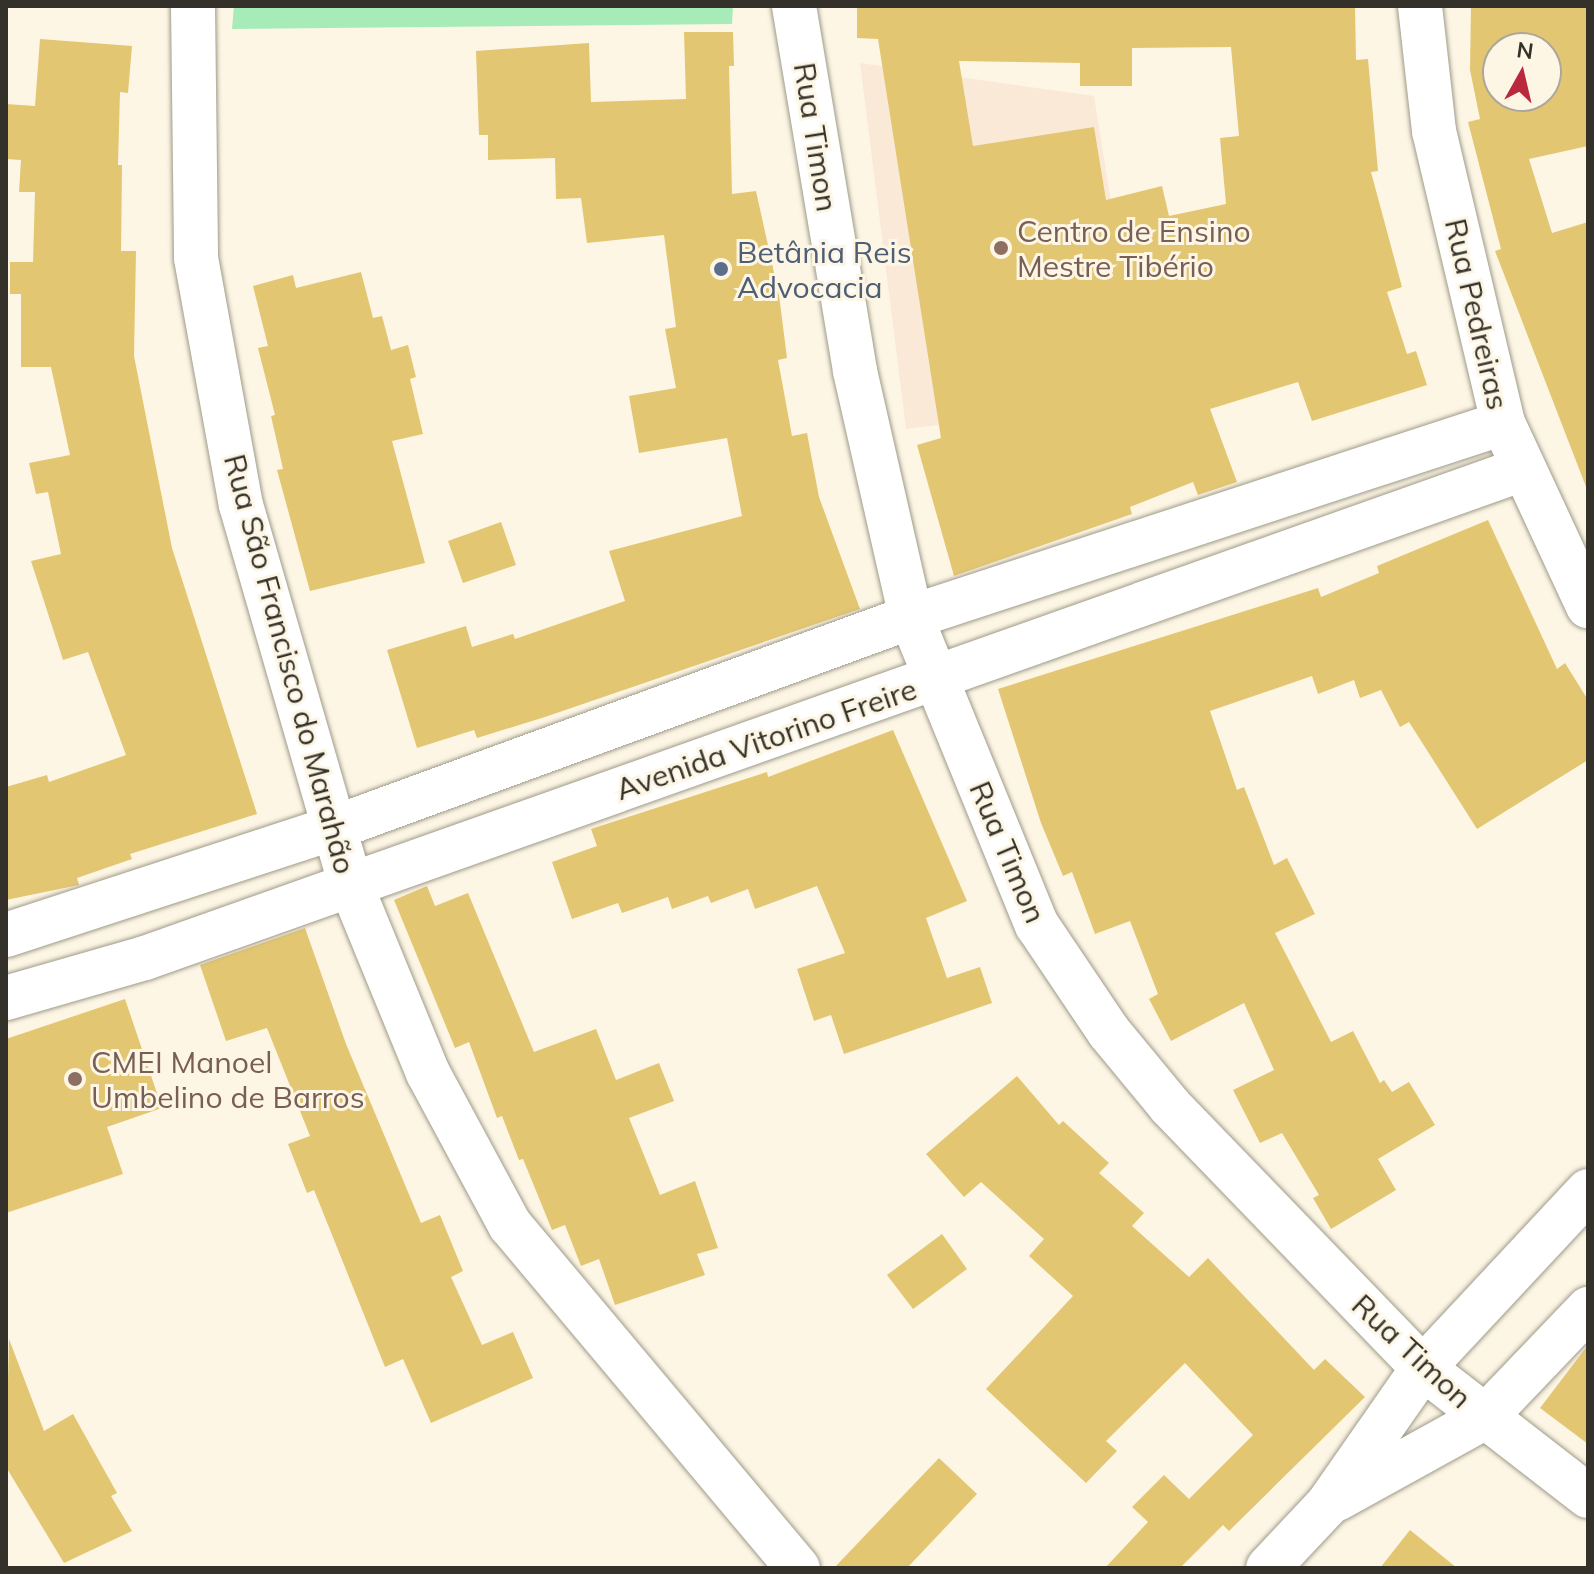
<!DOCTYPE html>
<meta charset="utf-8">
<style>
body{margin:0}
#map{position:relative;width:1594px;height:1574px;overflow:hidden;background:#fdf6e5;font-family:Mulish,sans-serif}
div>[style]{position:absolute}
.education>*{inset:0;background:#fbe9d8}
.green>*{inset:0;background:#a7ecb8}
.building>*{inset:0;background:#e3c672}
.roads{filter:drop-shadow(0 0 2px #9f9a89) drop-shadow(0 0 2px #9f9a89)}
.minor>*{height:44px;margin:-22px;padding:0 22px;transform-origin:22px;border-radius:22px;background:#fff}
.tertiary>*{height:44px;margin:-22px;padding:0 22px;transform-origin:22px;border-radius:22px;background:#fff}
.dots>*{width:22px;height:22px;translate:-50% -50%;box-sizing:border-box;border:4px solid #fdf6e5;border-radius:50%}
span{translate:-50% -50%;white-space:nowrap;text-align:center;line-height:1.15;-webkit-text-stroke:6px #fdf6e5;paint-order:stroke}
.street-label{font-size:30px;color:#33312a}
.education-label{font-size:30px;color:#785e54}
.left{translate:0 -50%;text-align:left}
.service-label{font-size:30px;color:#4e5e75}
.frame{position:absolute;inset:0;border:8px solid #33312a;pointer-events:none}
.north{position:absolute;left:1482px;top:32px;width:80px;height:80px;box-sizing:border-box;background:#fdf6e5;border:2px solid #aca79a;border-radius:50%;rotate:8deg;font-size:22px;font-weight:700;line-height:32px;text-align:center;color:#33312a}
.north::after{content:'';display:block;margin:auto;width:28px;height:36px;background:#b9283c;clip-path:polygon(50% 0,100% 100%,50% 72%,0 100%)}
</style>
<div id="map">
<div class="education">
<div style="clip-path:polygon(860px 63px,1094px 96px,1143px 400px,906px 429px)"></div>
</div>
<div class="green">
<div style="clip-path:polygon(234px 6px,733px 6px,732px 24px,232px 29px)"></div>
</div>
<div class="building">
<div style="clip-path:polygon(evenodd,857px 6px,1355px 6px,1356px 60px,1368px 59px,1378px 171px,1371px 172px,1402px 287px,1387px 292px,1407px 354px,1416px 351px,1427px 385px,1312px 421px,1298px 382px,1210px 409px,1237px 482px,1198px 495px,1193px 482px,1130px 507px,1132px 514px,954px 576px,917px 445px,941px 438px,878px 39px,857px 38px,857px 6px,1231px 47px,1239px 136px,1220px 138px,1226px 204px,1169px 216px,1162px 186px,1106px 200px,1094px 127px,973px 146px,959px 61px,1080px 63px,1080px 86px,1132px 86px,1132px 48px,1231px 47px)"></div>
<div style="clip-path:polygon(evenodd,1471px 6px,1588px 6px,1588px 146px,1529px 159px,1552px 233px,1588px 222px,1588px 492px,1495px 251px,1501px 249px,1468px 122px,1480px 119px,1470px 70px,1471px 6px,1498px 48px,1546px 48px,1546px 96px,1498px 96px,1498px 48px)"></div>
<div style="clip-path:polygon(684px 32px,733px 32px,734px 66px,729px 66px,732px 194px,756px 191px,779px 295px,787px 358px,778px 360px,792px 436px,807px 433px,819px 497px,860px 609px,545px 717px,477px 738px,474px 730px,417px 748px,387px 650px,466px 626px,472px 647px,513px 634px,515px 639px,625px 601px,609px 551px,742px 516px,727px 438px,639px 453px,629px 396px,676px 388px,665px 329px,676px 327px,664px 235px,587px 243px,581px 198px,556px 199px,555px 158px,488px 160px,488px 135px,479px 135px,476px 51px,589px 43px,591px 102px,686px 99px)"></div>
<div style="clip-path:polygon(40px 39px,132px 46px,128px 93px,120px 92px,118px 165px,122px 165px,121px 251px,136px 251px,134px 356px,172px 548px,257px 814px,130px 854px,132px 859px,77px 878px,79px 885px,6px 900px,6px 787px,47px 775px,49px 782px,126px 755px,88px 652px,63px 660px,31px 561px,61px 554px,48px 492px,36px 494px,29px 463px,70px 455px,51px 367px,21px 367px,21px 294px,10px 294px,10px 262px,33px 262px,35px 192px,19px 192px,21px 160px,6px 159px,6px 104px,35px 106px)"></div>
<div style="clip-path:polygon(361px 272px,373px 318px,382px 316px,391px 350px,408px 345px,416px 377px,410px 379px,423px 434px,392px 441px,425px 563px,310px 591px,277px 470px,283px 469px,271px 416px,275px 415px,258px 348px,268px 346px,253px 286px,293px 275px,296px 288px)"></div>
<div style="clip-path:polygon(1488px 520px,1557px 669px,1565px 663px,1588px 700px,1588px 760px,1477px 829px,1409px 722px,1400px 727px,1381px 690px,1360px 698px,1354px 680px,1318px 694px,1312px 676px,1210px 711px,1237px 790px,1244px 787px,1274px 865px,1287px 858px,1315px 914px,1275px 933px,1331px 1042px,1353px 1031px,1380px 1083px,1384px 1080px,1392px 1092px,1409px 1082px,1435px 1125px,1378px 1159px,1396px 1190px,1331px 1229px,1313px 1198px,1319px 1195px,1282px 1133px,1260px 1143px,1233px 1090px,1274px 1070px,1244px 1003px,1171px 1041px,1149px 999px,1158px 994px,1130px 921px,1095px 934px,1072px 872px,1063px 876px,1041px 823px,998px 689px,1318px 588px,1321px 597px,1379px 573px,1377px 566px)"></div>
<div style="clip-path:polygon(501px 522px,516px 565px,463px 583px,448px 541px)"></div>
<div style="clip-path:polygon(893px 730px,967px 901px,926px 918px,947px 978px,980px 967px,992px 1003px,844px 1054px,831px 1015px,814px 1021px,797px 969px,845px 953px,817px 886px,755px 909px,748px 889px,711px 903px,708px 896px,672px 909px,668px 897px,622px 913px,618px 903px,572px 919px,552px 862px,597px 846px,591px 829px,767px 772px,768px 777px)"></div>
<div style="clip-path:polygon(427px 886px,435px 906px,468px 893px,534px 1052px,596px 1029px,616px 1080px,659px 1063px,674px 1101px,629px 1118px,660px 1195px,695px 1181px,718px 1248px,697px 1254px,705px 1275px,615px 1305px,599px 1259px,581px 1266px,565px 1225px,552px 1230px,523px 1159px,519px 1160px,502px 1116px,497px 1118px,469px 1042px,455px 1048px,394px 900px)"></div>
<div style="clip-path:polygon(305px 928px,346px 1044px,421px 1223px,440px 1215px,463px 1271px,451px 1277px,482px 1345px,513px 1332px,533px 1378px,431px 1423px,403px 1359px,385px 1367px,314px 1190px,307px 1193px,288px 1144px,310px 1136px,267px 1028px,226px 1041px,200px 965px)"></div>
<div style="clip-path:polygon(125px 999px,162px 1108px,107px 1127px,123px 1174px,6px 1213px,6px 1039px)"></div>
<div style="clip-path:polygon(1017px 1076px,1059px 1125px,1063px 1121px,1109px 1163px,1099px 1173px,1144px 1213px,1132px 1226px,1189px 1277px,1208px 1258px,1314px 1370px,1325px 1359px,1365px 1397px,1229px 1531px,1223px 1525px,1180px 1568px,1105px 1568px,1148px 1522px,1132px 1507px,1164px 1475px,1189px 1499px,1253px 1435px,1185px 1363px,1106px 1441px,1117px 1451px,1086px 1483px,986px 1389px,1073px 1296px,1029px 1256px,1044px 1239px,981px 1182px,964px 1197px,926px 1154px)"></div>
<div style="clip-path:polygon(942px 1234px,967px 1269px,913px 1309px,887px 1275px)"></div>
<div style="clip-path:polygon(9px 1339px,44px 1431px,73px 1414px,117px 1493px,111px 1496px,132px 1531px,64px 1563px,6px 1467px)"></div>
<div style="clip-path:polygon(1588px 1345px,1588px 1444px,1540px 1408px)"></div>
<div style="clip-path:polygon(939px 1458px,977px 1494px,907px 1568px,834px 1568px)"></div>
<div style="clip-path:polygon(1410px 1530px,1457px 1568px,1380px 1568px)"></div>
</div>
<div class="roads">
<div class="minor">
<div style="left:193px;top:6px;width:252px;rotate:89.3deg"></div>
<div style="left:196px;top:258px;width:251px;rotate:79.7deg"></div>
<div style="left:241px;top:505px;width:393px;rotate:73.9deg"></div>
<div style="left:350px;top:883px;width:205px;rotate:67.7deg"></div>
<div style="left:428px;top:1073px;width:173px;rotate:61.7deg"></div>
<div style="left:510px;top:1225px;width:448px;rotate:50deg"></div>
<div style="left:794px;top:6px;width:370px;rotate:80.5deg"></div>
<div style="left:855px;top:371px;width:252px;rotate:77.2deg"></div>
<div style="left:911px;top:617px;width:333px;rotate:67.8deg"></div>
<div style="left:1037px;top:925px;width:129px;rotate:56.1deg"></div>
<div style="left:1109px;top:1032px;width:96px;rotate:50.5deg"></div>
<div style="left:1170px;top:1106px;width:364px;rotate:46deg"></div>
<div style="left:1423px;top:1368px;width:209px;rotate:37.8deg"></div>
<div style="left:1420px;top:6px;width:126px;rotate:83.6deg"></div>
<div style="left:1434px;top:131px;width:300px;rotate:76.7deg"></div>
<div style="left:1337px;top:1499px;width:168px;rotate:-28.9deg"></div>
<div style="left:1484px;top:1418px;width:151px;rotate:-46.3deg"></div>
<div style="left:1268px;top:1568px;width:88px;rotate:-46.8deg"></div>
<div style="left:1328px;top:1504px;width:166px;rotate:-55.1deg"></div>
<div style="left:1423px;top:1368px;width:242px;rotate:-47deg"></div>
</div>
<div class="tertiary">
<div style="left:6px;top:935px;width:342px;rotate:-18.1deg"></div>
<div style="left:331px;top:829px;width:618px;rotate:-20.08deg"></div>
<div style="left:911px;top:617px;width:623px;rotate:-18.14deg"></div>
<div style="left:1503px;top:423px;width:202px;rotate:65.1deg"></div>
<div style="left:6px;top:998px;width:145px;rotate:-16.1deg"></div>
<div style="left:145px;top:958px;width:1462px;rotate:-19.54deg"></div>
</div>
</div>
<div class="dots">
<div style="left:1001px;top:248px;background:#8d6e63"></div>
<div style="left:721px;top:269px;background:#5c6f8a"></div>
<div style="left:75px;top:1079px;background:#8d6e63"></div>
</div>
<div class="street-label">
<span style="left:816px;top:137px;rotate:81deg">Rua Timon</span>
<span style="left:1477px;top:314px;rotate:77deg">Rua Pedreiras</span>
<span style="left:290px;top:664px;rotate:75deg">Rua São Francisco do Marahão</span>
<span style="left:766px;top:739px;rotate:-19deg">Avenida Vitorino Freire</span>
<span style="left:1008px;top:852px;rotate:67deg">Rua Timon</span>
<span style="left:1412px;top:1351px;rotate:43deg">Rua Timon</span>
</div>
<div class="education-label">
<span class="left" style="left:1017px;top:248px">Centro de Ensino<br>Mestre Tibério</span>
<span class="left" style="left:91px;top:1079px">CMEI Manoel<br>Umbelino de Barros</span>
</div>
<div class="service-label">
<span class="left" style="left:737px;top:269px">Betânia Reis<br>Advocacia</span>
</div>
<div class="frame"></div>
<div class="north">N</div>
</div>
